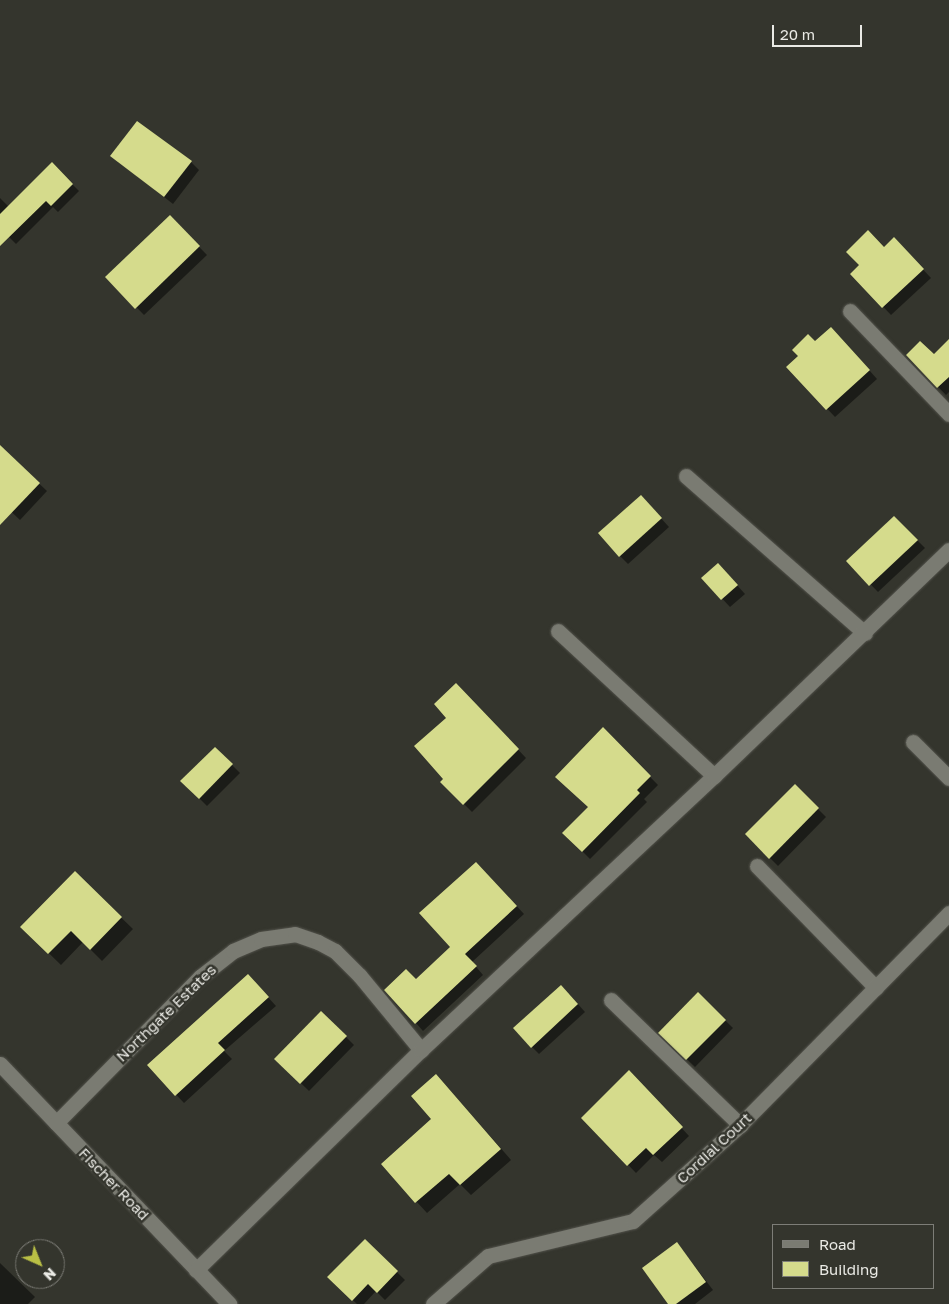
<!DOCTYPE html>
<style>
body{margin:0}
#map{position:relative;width:949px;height:1304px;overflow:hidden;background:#34352d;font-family:"Golos Text",sans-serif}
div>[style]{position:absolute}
.shadow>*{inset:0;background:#0007}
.building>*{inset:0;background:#d5db8c}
.roads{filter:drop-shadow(0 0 1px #52524b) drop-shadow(0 0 1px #52524b)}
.minor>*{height:15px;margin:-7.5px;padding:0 7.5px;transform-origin:7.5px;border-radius:7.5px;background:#7a7b72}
span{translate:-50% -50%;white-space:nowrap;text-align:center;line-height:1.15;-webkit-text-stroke:5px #34352d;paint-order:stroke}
.street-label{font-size:15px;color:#eaeae5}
.legend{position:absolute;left:772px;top:1224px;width:162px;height:65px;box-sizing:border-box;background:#34352d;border:1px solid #7d7d77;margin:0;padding:6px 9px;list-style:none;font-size:15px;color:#eaeae5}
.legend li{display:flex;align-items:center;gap:10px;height:25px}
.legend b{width:25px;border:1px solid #7d7d77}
.north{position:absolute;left:15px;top:1239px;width:50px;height:50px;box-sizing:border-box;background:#34352d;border:1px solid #7d7d77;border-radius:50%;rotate:136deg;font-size:14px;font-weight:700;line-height:20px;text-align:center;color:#eaeae5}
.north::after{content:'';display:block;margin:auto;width:18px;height:22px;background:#bac045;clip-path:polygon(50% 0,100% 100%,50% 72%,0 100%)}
.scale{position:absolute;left:772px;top:25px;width:90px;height:22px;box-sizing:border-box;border:2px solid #eaeae5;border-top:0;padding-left:6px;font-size:15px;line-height:18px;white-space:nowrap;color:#eaeae5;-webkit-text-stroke:4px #34352d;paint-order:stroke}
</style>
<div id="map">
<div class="shadow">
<div style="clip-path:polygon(112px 156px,191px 162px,199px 170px,173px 204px)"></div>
<div style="clip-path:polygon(52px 164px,79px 191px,58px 212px,53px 207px,16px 244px,0 228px,0 198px,9px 207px)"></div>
<div style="clip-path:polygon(170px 217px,207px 255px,144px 315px,107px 277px)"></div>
<div style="clip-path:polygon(902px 247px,931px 278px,891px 315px,852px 274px,884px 248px)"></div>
<div style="clip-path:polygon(839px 336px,877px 379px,835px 417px,788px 367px,815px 343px)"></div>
<div style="clip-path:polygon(949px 340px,949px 392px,946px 395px,907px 355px,934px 356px)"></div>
<div style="clip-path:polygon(0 447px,47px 491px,20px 520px,0 501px)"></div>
<div style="clip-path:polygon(649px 505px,669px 527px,628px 564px,620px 556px)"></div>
<div style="clip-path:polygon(894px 517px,925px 548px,878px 592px,848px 561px)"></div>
<div style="clip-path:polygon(726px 573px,745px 594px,730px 607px,703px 578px)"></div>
<div style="clip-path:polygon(456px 684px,526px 758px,472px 812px,442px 782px,445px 779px,448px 718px)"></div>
<div style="clip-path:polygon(603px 729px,658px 785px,644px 799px,647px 802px,590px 859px,564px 833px,589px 808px)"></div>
<div style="clip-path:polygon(215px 748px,240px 773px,207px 806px,182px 781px)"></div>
<div style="clip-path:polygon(795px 786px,826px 817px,778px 866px,746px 834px)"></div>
<div style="clip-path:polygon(484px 871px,524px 914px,472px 962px,483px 975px,423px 1031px,416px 1023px,416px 981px,452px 947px)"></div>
<div style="clip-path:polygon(75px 873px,133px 929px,102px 961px,83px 942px,61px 965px,22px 927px)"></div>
<div style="clip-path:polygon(255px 983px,276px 1006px,224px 1051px,232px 1059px,184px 1103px,148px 1065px)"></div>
<div style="clip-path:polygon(569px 994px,585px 1012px,539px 1054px,532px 1047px)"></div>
<div style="clip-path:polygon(698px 994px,733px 1028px,695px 1067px,660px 1033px)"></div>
<div style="clip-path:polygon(321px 1012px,354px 1045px,309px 1091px,276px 1059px)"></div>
<div style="clip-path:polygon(637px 1080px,689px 1136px,662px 1162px,654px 1155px,636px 1173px,583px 1118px)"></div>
<div style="clip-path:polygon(447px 1087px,511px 1160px,471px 1195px,460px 1184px,427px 1213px,382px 1164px,433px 1119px)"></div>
<div style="clip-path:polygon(365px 1241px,405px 1280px,385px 1300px,376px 1291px,364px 1304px,357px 1304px,329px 1277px)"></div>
<div style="clip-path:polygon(677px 1243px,713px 1290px,695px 1304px,670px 1304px)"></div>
<div style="clip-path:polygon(0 1263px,35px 1297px,28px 1304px,0 1304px)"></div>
</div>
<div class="building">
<div style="clip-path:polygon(137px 121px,192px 161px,164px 197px,110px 156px)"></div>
<div style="clip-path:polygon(52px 162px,73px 184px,51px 206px,46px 201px,0 246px,0 214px)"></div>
<div style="clip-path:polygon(170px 215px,200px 246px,135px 309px,105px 277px)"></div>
<div style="clip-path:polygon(868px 230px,884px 247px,894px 237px,924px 269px,882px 308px,850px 274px,859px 265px,846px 252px)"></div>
<div style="clip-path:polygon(831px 327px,870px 370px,826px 410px,786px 367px,798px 356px,792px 350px,808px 334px,815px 341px)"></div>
<div style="clip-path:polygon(949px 339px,949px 377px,937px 388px,906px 355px,920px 341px,934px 354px)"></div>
<div style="clip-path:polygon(0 445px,40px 483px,0 525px)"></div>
<div style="clip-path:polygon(641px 495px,662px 518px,619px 557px,598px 533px)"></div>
<div style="clip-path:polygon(894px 516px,918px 540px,869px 586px,846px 561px)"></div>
<div style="clip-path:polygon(718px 563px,738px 585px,721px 600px,701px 578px)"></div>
<div style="clip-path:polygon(456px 683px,519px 749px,463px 805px,440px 782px,443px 779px,414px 746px,446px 718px,434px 704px)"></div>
<div style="clip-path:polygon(603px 727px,651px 776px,637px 790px,640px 793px,582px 852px,562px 833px,588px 807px,555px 777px)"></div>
<div style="clip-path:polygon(215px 747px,233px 764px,199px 799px,180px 781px)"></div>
<div style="clip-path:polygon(795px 784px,819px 808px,769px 859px,745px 834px)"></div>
<div style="clip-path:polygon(476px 862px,517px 906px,465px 954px,477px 966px,415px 1024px,384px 990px,406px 969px,416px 979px,450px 947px,419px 913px)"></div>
<div style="clip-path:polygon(75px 871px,122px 917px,90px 950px,71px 931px,48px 954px,20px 927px)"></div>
<div style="clip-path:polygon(248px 974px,269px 997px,218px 1043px,225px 1050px,175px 1096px,147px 1065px)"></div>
<div style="clip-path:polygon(561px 985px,578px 1004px,531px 1048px,513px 1028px)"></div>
<div style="clip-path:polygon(698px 992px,726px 1020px,686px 1060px,658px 1033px)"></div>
<div style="clip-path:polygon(321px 1011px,347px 1036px,300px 1084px,274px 1059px)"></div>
<div style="clip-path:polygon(629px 1070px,683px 1127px,653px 1155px,646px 1148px,627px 1166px,581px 1118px)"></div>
<div style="clip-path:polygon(436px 1074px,501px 1149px,460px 1185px,449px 1174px,415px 1203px,381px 1164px,431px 1119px,411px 1096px)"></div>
<div style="clip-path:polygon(365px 1239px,398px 1271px,377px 1293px,368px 1284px,352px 1301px,327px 1277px)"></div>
<div style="clip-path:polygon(677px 1242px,706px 1282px,676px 1304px,668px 1304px,642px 1268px)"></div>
</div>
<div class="roads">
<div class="minor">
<div style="left:850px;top:311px;width:143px;rotate:46.1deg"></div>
<div style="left:686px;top:476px;width:238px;rotate:41.3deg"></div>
<div style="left:558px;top:631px;width:213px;rotate:42.9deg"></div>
<div style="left:913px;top:742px;width:51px;rotate:45deg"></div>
<div style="left:757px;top:866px;width:170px;rotate:45.7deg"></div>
<div style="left:611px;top:1000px;width:180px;rotate:44.1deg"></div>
<div style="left:0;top:1064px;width:332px;rotate:46.3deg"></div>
<div style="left:56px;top:1123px;width:205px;rotate:-45.4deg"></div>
<div style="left:200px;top:977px;width:42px;rotate:-38.2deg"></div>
<div style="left:233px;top:951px;width:30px;rotate:-23deg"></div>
<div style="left:261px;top:939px;width:34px;rotate:-8deg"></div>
<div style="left:295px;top:934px;width:24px;rotate:19deg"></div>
<div style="left:318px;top:942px;width:19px;rotate:28deg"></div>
<div style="left:335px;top:951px;width:35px;rotate:45deg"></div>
<div style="left:360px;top:976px;width:96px;rotate:50.5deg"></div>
<div style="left:196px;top:1270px;width:315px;rotate:-44.4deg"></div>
<div style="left:421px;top:1050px;width:401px;rotate:-43.1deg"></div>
<div style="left:714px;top:776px;width:326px;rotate:-43.9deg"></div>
<div style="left:433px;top:1304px;width:73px;rotate:-41.1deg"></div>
<div style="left:488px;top:1256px;width:149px;rotate:-13.6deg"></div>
<div style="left:633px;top:1221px;width:144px;rotate:-41.9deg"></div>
<div style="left:740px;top:1125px;width:298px;rotate:-45.4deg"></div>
</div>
</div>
<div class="street-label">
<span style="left:166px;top:1013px;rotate:-44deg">Northgate Estates</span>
<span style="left:714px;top:1148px;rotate:-43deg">Cordial Court</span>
<span style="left:114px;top:1184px;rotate:46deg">Fischer Road</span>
</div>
<ul class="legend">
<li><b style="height:6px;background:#7a7b72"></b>Road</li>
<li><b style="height:14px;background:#d5db8c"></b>Building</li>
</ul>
<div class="north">N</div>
<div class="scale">20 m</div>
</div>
